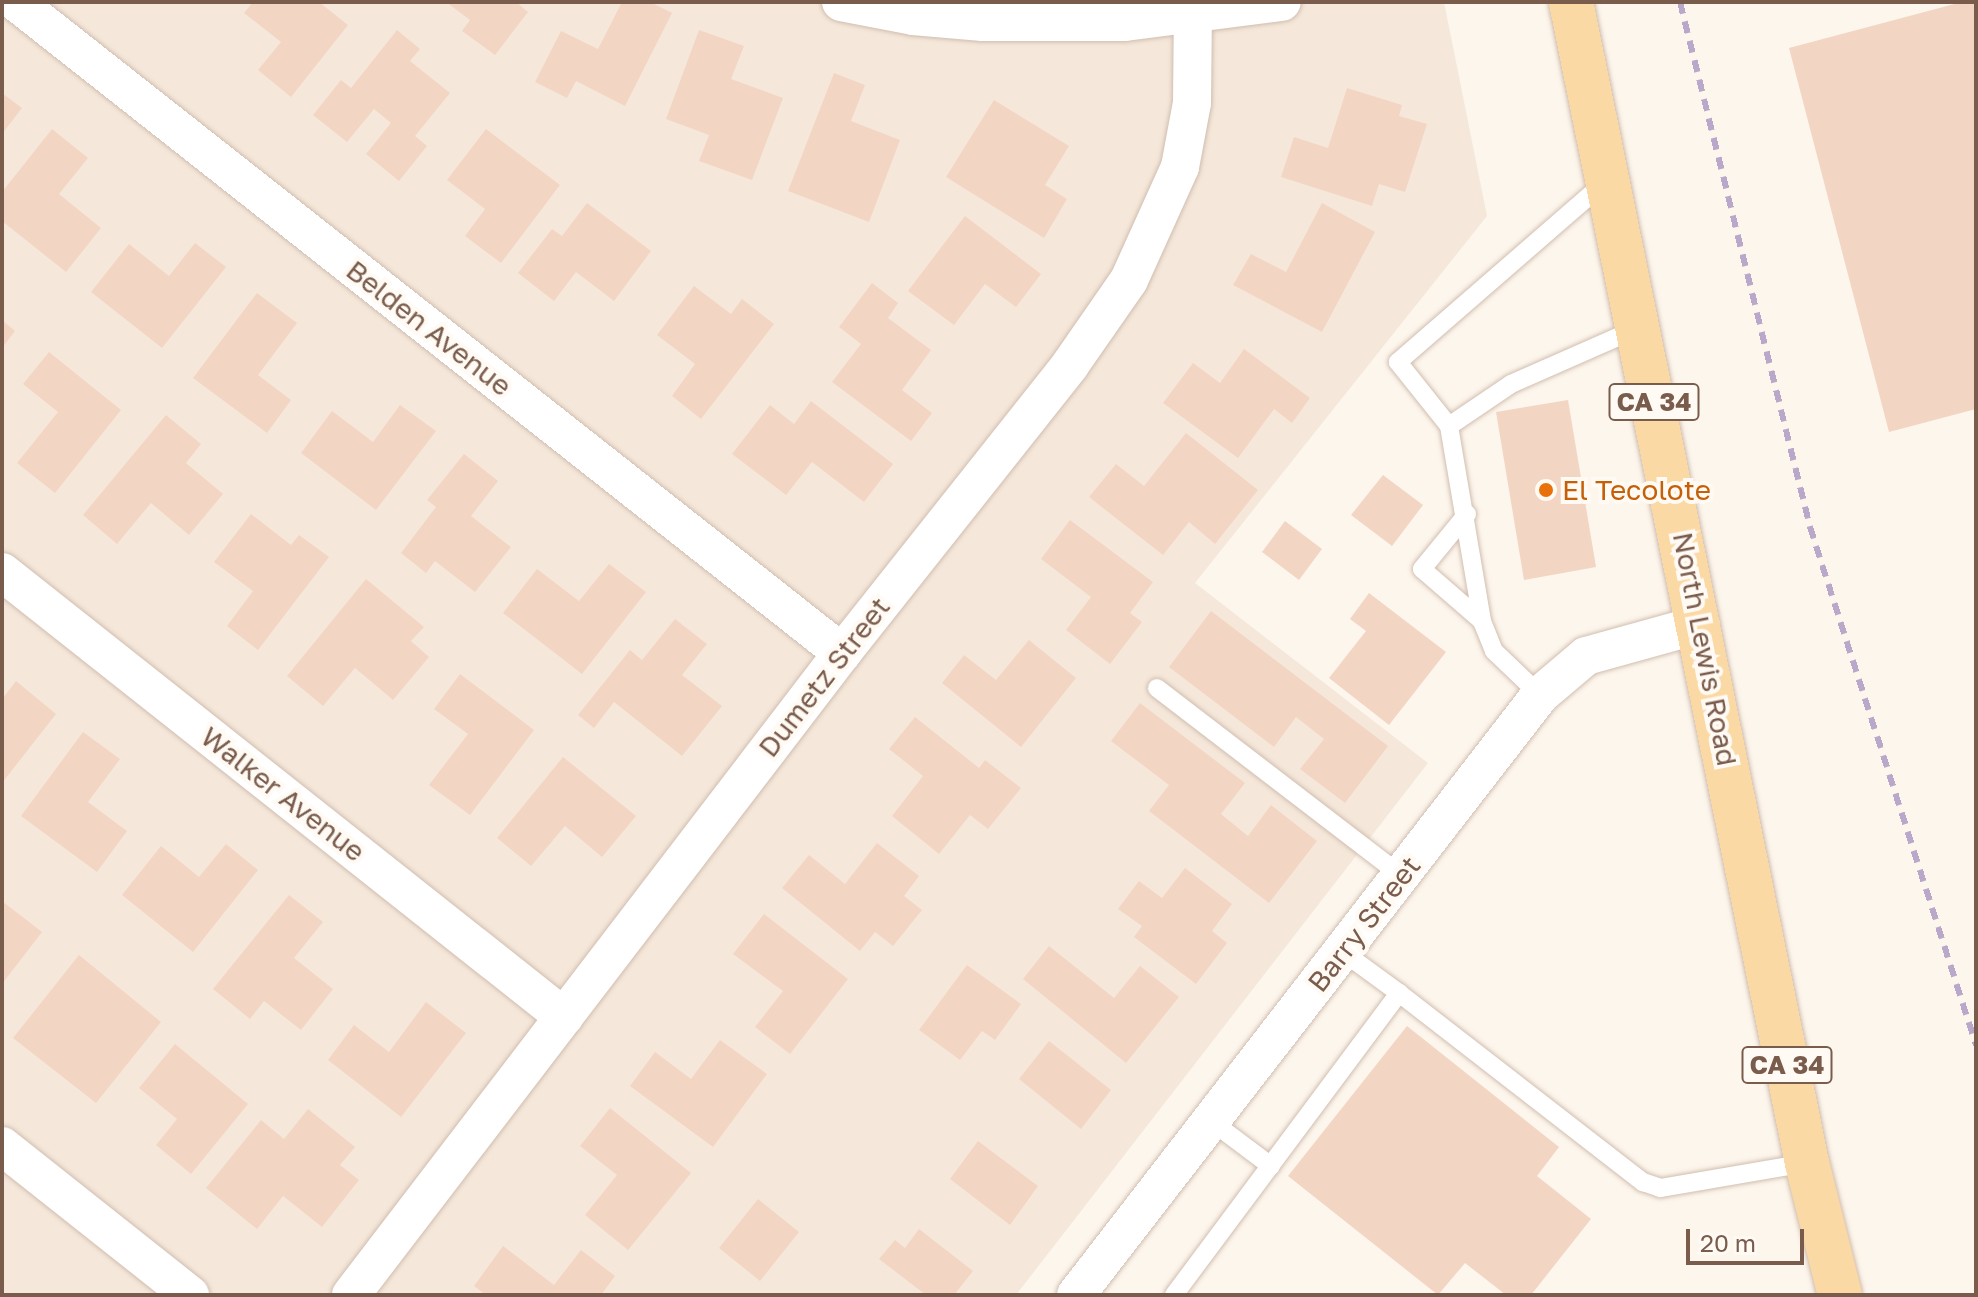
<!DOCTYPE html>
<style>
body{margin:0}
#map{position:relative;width:1978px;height:1297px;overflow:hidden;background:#fdf6ec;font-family:"Golos Text",sans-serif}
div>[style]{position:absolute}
.residential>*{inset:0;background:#f5e8da}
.building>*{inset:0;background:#f3d5c3}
.roads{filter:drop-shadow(0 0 2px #d1beb0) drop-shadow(0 0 2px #d1beb0)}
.service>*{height:18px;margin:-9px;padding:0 9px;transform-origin:9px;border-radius:9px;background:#fff}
.minor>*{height:38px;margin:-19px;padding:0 19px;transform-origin:19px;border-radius:19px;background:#fff}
.primary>*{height:44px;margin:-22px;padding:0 22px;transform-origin:22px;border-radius:22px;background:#fbd9a5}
.rail>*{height:6px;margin-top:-3px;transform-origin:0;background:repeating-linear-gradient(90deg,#b9a8c9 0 12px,transparent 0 20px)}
.dots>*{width:22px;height:22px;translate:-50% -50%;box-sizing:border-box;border:4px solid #fffaf3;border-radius:50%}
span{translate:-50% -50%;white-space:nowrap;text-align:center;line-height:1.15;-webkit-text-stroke:8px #fffaf3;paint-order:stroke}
.shield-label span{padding:2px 6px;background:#fffaf3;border:2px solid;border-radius:6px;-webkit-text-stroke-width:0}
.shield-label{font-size:26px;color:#7a5c4d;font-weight:700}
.street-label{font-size:28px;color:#7a5c4d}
.food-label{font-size:28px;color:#c56008}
.left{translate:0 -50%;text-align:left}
.frame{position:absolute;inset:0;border:4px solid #7a5c4d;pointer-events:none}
.scale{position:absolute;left:1686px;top:1229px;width:118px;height:36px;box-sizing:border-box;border:4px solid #7a5c4d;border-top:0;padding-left:10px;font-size:24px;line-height:28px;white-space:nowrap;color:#7a5c4d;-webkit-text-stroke:6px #fffaf3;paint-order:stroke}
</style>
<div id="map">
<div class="residential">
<div style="clip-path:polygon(2px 2px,1444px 2px,1487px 216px,1195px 583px,1428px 763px,1016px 1295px,2px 1295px)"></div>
</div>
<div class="building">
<div style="clip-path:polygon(253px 2px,319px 2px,348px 25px,291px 97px,258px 70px,281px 42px,244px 13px)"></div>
<div style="clip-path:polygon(446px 2px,516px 2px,528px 12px,495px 55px,462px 31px,470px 20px)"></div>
<div style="clip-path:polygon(622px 2px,650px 2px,672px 13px,625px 106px,576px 81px,567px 98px,535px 82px,561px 31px,598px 49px)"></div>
<div style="clip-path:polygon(1962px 2px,1976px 2px,1976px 409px,1889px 432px,1789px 48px)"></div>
<div style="clip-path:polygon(397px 30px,420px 49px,410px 61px,450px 93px,415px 136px,427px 146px,399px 181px,366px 154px,391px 123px,374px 109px,347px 142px,313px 115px,341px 80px,351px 88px)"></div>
<div style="clip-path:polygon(699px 30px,744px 46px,731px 79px,783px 98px,752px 180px,699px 161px,709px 135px,666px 119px)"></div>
<div style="clip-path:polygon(834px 73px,865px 85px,851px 121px,900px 140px,869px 222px,788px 191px)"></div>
<div style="clip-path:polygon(1347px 88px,1402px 105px,1399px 116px,1427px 124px,1405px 192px,1379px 184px,1372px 206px,1281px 177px,1294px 137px,1328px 148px)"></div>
<div style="clip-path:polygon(2px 93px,22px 108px,2px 134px)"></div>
<div style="clip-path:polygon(994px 100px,1069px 146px,1045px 185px,1067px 199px,1044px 238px,946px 177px)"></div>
<div style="clip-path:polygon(52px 129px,88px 158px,59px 194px,101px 228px,66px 272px,2px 221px,2px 192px)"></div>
<div style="clip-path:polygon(486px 129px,560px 185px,501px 263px,465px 236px,485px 209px,447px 180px)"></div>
<div style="clip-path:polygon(587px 203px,651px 251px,614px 301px,576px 272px,554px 301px,518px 273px,552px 229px,562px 236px)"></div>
<div style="clip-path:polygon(1322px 203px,1375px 232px,1322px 332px,1233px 285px,1251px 254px,1286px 272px)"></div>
<div style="clip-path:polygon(965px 216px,1041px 274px,1016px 307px,985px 284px,954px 325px,908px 291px)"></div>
<div style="clip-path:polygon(195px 243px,226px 267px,162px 348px,91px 292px,129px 244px,169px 276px)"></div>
<div style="clip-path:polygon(872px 283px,898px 303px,888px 318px,931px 350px,902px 390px,932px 413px,911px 441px,832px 382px,861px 344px,839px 327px)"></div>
<div style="clip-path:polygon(694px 286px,731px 314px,742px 299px,774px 324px,701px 419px,672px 396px,695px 364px,657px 335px)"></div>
<div style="clip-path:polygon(257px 293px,297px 323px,258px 375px,291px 400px,267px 433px,193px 378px)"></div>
<div style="clip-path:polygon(2px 320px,15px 331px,2px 348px)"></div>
<div style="clip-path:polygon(1244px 349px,1310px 398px,1292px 423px,1274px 409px,1238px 458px,1163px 403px,1193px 363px,1220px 383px)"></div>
<div style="clip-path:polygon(49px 352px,121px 410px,55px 493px,17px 463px,58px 412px,23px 384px)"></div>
<div style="clip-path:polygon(1568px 400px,1596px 567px,1524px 580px,1496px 412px)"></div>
<div style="clip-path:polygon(811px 401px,893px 464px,864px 502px,812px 462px,786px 495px,732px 454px,770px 405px,794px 424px)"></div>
<div style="clip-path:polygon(400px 405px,436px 431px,376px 510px,301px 453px,332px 411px,373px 442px)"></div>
<div style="clip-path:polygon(166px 415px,201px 444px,186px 463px,223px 494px,189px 535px,151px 503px,117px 544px,83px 515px)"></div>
<div style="clip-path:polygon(1186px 433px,1258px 490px,1215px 544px,1189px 522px,1163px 555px,1089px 497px,1116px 464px,1144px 486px)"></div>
<div style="clip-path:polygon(464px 454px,498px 481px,471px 516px,511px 547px,475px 592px,435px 561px,426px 573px,401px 553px,436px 507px,427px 500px)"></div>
<div style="clip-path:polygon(1383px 475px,1423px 505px,1392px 546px,1351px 515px)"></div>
<div style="clip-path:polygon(251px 514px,291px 545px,299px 535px,329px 557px,258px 650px,227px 626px,253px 591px,214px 562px)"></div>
<div style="clip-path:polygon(1070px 520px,1153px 582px,1130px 613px,1142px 622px,1110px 664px,1066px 630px,1091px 597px,1041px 559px)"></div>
<div style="clip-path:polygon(1285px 521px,1322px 549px,1299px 580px,1262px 552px)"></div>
<div style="clip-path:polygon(609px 564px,646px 592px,582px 674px,503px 613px,537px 569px,579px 601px)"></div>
<div style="clip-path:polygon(366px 579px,424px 627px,411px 641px,429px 657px,393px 700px,355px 668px,323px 706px,287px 676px)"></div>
<div style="clip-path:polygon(1369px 593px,1446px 652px,1389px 725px,1329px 678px,1366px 631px,1350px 619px)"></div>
<div style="clip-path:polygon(1211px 611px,1388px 746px,1345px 803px,1300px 769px,1324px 739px,1296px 717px,1274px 747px,1169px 667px)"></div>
<div style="clip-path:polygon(675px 619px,707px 644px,682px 675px,722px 706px,682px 756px,614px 702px,594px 728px,578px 715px,630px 650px,642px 660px)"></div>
<div style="clip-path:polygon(1029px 640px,1076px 678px,1021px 747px,942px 683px,964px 655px,996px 680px)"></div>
<div style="clip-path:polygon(460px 674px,534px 730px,470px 815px,429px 785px,468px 734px,434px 709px)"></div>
<div style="clip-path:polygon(16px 681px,56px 714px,2px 783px,2px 699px)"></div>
<div style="clip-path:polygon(1140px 703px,1245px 783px,1221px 814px,1248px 836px,1271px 805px,1317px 841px,1269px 903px,1149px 811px,1169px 785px,1111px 741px)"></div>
<div style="clip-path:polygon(915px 717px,979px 768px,985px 760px,1021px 788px,988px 829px,970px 815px,939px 854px,892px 816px,923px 776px,889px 749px)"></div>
<div style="clip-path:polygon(83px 732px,120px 759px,88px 802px,127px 831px,97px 872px,21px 816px)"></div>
<div style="clip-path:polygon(563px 757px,636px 816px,602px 857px,565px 826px,531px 866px,497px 838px)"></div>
<div style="clip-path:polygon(877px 843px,919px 876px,904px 896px,922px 910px,893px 946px,875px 932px,860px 951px,782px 888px,809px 855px,845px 884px)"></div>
<div style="clip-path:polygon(226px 844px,258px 870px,193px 952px,122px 895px,161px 846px,199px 877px)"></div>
<div style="clip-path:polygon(1185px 868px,1232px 904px,1212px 931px,1227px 943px,1196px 984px,1134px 937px,1142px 926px,1118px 909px,1139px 881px,1162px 898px)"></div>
<div style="clip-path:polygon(289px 895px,323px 922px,294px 958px,333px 989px,301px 1030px,264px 1001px,250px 1019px,213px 989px)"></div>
<div style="clip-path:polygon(2px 901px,42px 932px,2px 984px)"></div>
<div style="clip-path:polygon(764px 914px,848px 979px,790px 1054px,755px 1027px,783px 991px,733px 954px)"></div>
<div style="clip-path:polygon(1049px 946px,1114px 998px,1140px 966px,1179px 997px,1126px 1063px,1023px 979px)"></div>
<div style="clip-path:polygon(79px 955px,161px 1022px,96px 1103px,13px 1038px)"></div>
<div style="clip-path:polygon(967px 965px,1021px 1004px,995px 1040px,982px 1031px,960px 1060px,919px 1030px)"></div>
<div style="clip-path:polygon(426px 1002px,466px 1033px,401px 1117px,328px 1060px,354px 1025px,389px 1052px)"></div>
<div style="clip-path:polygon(1407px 1026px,1559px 1147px,1537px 1176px,1591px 1219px,1531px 1295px,1506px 1295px,1465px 1263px,1438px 1295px,1288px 1176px)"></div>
<div style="clip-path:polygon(720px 1040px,767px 1074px,713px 1147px,630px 1086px,655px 1052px,691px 1079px)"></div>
<div style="clip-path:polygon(1049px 1041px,1111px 1090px,1081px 1129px,1019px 1079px)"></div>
<div style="clip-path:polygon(175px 1044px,248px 1104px,191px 1174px,156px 1145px,177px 1119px,139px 1088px)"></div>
<div style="clip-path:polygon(610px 1108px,691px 1173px,628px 1250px,585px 1215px,617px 1175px,580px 1146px)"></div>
<div style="clip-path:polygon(308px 1109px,355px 1147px,340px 1165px,359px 1180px,322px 1227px,283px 1196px,257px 1229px,206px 1188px,261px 1120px,284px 1139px)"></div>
<div style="clip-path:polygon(978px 1141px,1038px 1186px,1010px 1225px,950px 1179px)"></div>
<div style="clip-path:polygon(758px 1199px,799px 1232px,760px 1281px,719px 1248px)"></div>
<div style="clip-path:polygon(919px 1229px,973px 1271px,954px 1295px,926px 1295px,879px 1259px,895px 1240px,905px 1248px)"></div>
<div style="clip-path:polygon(503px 1246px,554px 1285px,581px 1250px,615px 1276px,601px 1295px,486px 1295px,474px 1286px)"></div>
</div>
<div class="roads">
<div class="service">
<div style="left:1449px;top:426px;width:75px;rotate:-34.1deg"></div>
<div style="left:1511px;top:384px;width:139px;rotate:-23.8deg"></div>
<div style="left:1467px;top:514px;width:71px;rotate:129.3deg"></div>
<div style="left:1422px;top:569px;width:79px;rotate:40.9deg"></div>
<div style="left:1157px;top:688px;width:309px;rotate:37.5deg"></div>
<div style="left:1540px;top:695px;width:64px;rotate:-136.3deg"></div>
<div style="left:1494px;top:651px;width:32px;rotate:-112deg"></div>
<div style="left:1482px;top:621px;width:198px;rotate:-99.6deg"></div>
<div style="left:1449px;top:426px;width:82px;rotate:-128.6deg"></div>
<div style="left:1398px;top:362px;width:276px;rotate:-41deg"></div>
<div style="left:1399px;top:993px;width:309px;rotate:37.8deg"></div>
<div style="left:1643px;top:1182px;width:18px;rotate:19deg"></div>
<div style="left:1660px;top:1188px;width:149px;rotate:-9.7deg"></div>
<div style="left:1211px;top:1121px;width:75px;rotate:36.9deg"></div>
<div style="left:1174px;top:1295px;width:377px;rotate:-53.3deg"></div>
<div style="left:1399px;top:993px;width:69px;rotate:-143.8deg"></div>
</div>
<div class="minor">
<div style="left:16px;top:2px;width:1052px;rotate:38.24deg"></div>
<div style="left:841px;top:2px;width:73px;rotate:11deg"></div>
<div style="left:913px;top:16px;width:70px;rotate:4.9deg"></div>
<div style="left:983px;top:22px;width:142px"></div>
<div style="left:1125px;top:22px;width:158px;rotate:-7.3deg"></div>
<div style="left:2px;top:572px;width:717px;rotate:38.37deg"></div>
<div style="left:2px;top:1146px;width:240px;rotate:38.4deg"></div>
<div style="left:351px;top:1295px;width:808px;rotate:-52.59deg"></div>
<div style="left:842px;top:653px;width:367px;rotate:-51.6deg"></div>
<div style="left:1070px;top:365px;width:103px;rotate:-55.2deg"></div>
<div style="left:1129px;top:280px;width:124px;rotate:-65.7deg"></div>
<div style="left:1180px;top:167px;width:65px;rotate:-79.4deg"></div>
<div style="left:1192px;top:103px;width:101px;rotate:-89.4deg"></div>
<div style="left:1076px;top:1295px;width:758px;rotate:-52.28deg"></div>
<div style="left:1540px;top:695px;width:60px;rotate:-40.3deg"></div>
<div style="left:1586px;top:656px;width:119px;rotate:-15.5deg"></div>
</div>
<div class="primary">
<div style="left:1571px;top:2px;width:1185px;rotate:78.51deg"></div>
<div style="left:1807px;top:1163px;width:136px;rotate:76deg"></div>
</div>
</div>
<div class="rail">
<div style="left:1680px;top:2px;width:541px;rotate:76.09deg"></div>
<div style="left:1810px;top:527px;width:544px;rotate:72.23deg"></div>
</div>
<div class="dots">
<div style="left:1546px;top:490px;background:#e8710a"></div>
</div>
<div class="shield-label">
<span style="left:1654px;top:402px">CA 34</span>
<span style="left:1787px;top:1065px">CA 34</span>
</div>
<div class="street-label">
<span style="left:429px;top:328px;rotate:38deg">Belden Avenue</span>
<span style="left:1705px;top:649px;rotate:79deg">North Lewis Road</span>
<span style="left:824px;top:677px;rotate:-52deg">Dumetz Street</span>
<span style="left:283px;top:794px;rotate:38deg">Walker Avenue</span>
<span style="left:1364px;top:924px;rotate:-52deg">Barry Street</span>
</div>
<div class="food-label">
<span class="left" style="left:1562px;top:490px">El Tecolote</span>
</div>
<div class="frame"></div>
<div class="scale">20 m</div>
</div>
